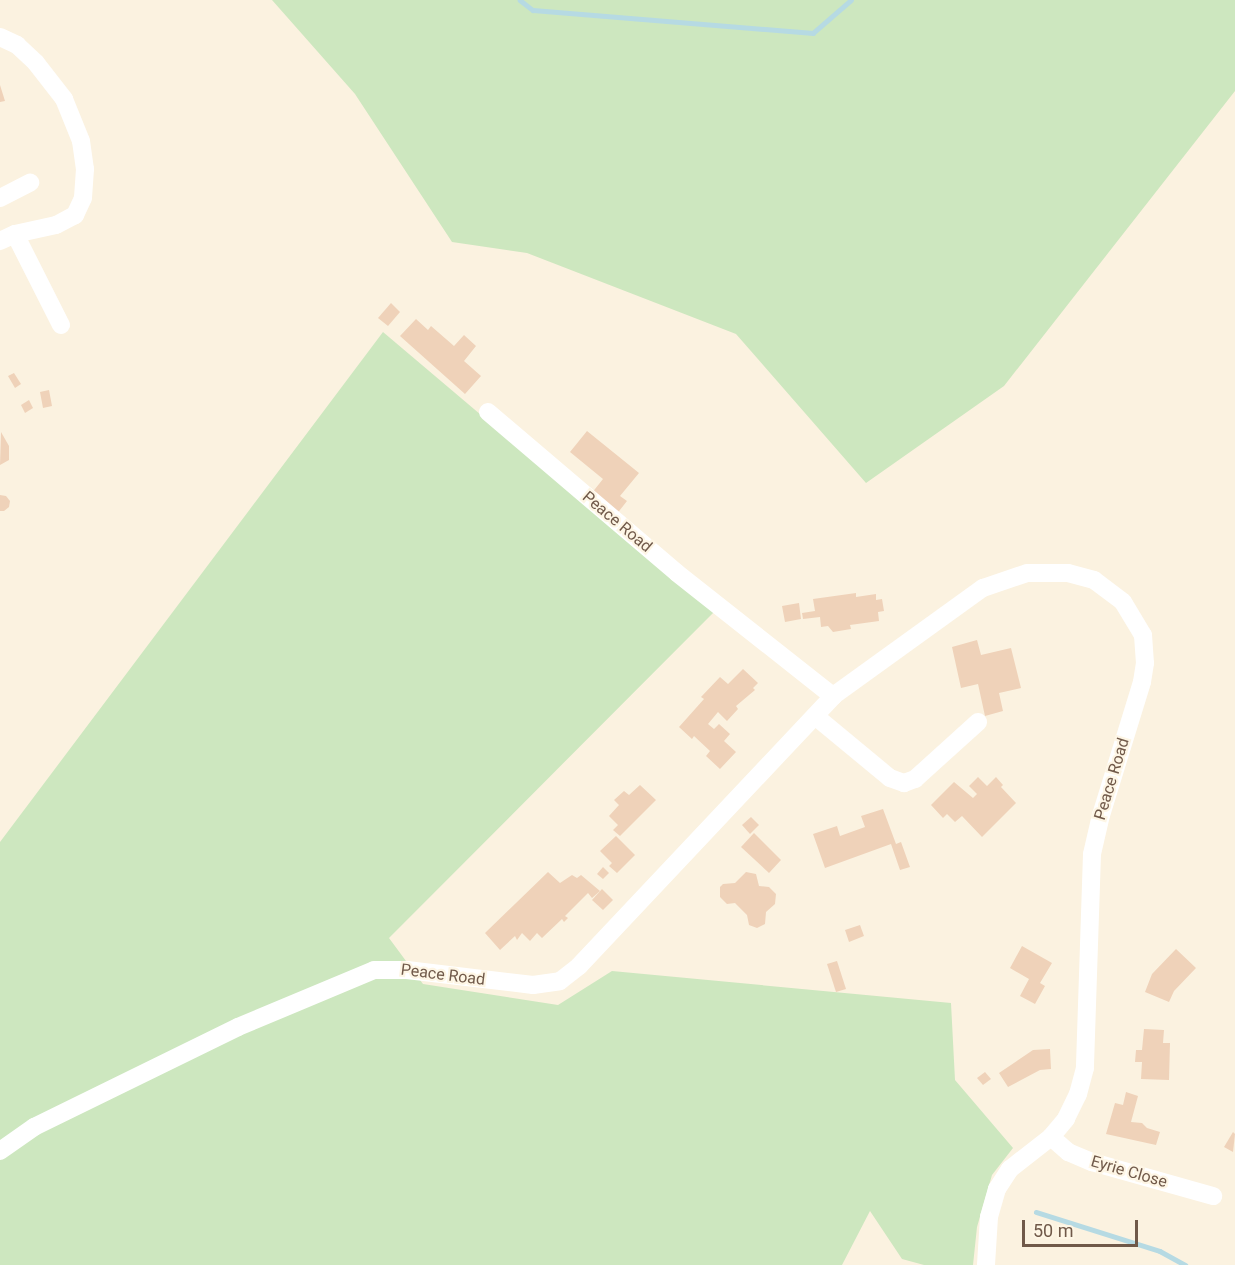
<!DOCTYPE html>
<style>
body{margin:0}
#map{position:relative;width:1235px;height:1265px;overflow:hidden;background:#fbf2e0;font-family:Roboto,sans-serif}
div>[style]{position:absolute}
.green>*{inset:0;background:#cde7bf}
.stream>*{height:4.5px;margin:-2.25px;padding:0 2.25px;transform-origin:2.25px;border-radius:2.25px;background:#b6dae3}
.building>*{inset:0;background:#efd2b9}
.minor>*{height:18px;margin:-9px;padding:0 9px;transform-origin:9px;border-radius:9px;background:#fff}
span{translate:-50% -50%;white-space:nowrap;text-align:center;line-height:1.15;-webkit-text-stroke:4.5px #fef6e5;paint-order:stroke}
.street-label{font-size:16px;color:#705949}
.scale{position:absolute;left:1022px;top:1220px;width:116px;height:27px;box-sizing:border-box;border:3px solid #705949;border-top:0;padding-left:8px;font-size:18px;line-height:21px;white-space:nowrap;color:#705949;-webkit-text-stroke:4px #fef6e5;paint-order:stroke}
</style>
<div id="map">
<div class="green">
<div style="clip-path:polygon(272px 0,1235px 0,1235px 91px,1004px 386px,866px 483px,736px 334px,527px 253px,452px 242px,355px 94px)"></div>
<div style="clip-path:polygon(383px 332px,714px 612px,389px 938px,423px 984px,558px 1005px,612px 971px,951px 1003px,955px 1080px,1013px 1148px,992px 1175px,977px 1227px,973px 1265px,924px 1265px,902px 1259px,870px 1211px,842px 1265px,0 1265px,0 842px)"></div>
</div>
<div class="stream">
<div style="left:520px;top:0;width:16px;rotate:38deg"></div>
<div style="left:533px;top:10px;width:281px;rotate:4.7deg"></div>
<div style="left:813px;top:33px;width:50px;rotate:-41deg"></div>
<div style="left:1036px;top:1212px;width:130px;rotate:17.5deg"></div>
<div style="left:1160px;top:1251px;width:29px;rotate:29deg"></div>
</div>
<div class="building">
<div style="clip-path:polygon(0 85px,5px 101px,0 102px)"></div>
<div style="clip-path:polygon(391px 303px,400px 312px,388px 326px,378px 318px)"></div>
<div style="clip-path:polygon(416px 319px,428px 330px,431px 326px,454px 346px,464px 335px,476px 346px,464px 361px,481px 376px,465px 394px,400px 336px)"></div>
<div style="clip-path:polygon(14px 373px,21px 384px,15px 388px,8px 376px)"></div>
<div style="clip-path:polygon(49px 390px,52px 406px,43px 408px,40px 392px)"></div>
<div style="clip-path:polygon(29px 400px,33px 408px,25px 413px,21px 405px)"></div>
<div style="clip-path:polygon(587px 431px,639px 473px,620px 496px,627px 501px,616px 515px,591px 494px,603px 479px,570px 452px)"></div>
<div style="clip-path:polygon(1px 432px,9px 446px,9px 460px,0 465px)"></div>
<div style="clip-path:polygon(0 495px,6px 496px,10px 501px,9px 507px,4px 511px,0 511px)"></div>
<div style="clip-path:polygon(856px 593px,856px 597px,876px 594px,876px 600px,882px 599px,884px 611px,878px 612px,879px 621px,850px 625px,851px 629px,833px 632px,828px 626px,821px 627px,820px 617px,803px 619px,802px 613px,815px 611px,813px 599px)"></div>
<div style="clip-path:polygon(799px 603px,801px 619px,785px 622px,782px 606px)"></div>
<div style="clip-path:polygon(977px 640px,981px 655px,1011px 648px,1021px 688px,999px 693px,1003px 711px,985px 716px,978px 684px,961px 688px,952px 647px)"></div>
<div style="clip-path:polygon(743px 669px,758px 683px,753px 688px,755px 690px,736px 706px,738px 709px,727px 721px,718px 712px,708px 724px,714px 729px,719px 724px,730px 734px,724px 741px,736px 752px,720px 769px,706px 756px,710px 751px,694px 736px,692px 739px,679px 727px,704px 699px,701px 697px,720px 677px,728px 684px)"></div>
<div style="clip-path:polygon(978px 777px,987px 786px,996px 777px,1003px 785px,1001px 787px,1016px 803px,982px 837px,962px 816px,955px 822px,947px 814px,943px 818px,931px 805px,954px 782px,973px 798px,977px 794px,969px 786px)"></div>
<div style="clip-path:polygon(640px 785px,656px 800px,620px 836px,613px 830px,618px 825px,609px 816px,619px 805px,614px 800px,624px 791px,629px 795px)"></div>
<div style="clip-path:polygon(883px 809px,896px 844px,901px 842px,910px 867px,900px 870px,891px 844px,825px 868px,813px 834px,837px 826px,840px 836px,865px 827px,861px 816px)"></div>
<div style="clip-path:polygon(751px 817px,759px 825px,750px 834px,742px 825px)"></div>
<div style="clip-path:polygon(754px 833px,781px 860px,769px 873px,741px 847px)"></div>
<div style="clip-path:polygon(616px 836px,635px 855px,617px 873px,609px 866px,612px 863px,600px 851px)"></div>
<div style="clip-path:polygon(603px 867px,609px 873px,603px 879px,597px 874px)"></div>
<div style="clip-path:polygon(548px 872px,560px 883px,572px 875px,577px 878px,581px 875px,600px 891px,592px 898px,588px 893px,565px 916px,568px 918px,564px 922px,562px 919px,542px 938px,537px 933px,530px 941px,522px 933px,517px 940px,515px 936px,500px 950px,485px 933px)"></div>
<div style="clip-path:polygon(746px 872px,756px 874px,759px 886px,769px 887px,776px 894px,775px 904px,766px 912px,765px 924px,757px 928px,749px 925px,747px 915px,735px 903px,727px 904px,720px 897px,720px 887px,723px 884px,735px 883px)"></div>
<div style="clip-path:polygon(602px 889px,613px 900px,603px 910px,592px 900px)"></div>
<div style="clip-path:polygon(860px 925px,864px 936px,849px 942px,845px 930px)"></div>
<div style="clip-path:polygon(1022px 946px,1052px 963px,1040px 983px,1045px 986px,1035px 1004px,1020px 996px,1029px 979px,1010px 968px)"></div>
<div style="clip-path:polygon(1176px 949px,1196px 968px,1174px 991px,1169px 1002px,1145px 992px,1152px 974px)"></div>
<div style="clip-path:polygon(837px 961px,846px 989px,836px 992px,827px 964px)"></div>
<div style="clip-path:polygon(1144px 1029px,1164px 1030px,1163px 1043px,1170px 1043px,1169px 1080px,1141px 1079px,1142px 1062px,1135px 1062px,1136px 1050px,1142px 1050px)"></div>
<div style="clip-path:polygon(1050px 1049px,1051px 1069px,1040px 1070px,1008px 1087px,999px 1073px,1033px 1050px)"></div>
<div style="clip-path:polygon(985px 1072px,991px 1079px,983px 1085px,977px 1078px)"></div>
<div style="clip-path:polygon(1126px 1092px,1138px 1096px,1131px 1122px,1142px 1123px,1147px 1128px,1160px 1132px,1156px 1145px,1106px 1134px,1115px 1103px,1123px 1105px)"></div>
<div style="clip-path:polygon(1233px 1132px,1235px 1134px,1233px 1152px,1224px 1147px)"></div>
</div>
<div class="minor">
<div style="left:0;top:37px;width:19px;rotate:25deg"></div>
<div style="left:17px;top:45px;width:26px;rotate:43deg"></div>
<div style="left:36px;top:63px;width:46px;rotate:52.1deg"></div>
<div style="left:64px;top:99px;width:45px;rotate:68deg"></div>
<div style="left:81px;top:141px;width:28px;rotate:82deg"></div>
<div style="left:85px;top:169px;width:29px;rotate:94deg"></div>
<div style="left:83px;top:198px;width:19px;rotate:115deg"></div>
<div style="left:75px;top:215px;width:21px;rotate:152deg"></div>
<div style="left:56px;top:225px;width:42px;rotate:167.6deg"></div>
<div style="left:15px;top:234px;width:17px;rotate:155deg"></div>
<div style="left:0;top:198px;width:34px;rotate:-27deg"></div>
<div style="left:15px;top:234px;width:102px;rotate:63.2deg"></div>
<div style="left:488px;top:412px;width:248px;rotate:40.4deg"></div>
<div style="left:677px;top:573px;width:199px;rotate:38.3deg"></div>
<div style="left:815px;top:716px;width:97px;rotate:39.6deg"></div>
<div style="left:890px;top:778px;width:15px;rotate:20deg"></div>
<div style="left:904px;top:783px;width:12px;rotate:-20deg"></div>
<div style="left:915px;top:779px;width:85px;rotate:-42.1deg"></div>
<div style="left:1051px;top:1137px;width:23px;rotate:41deg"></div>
<div style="left:1068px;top:1152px;width:26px;rotate:23deg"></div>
<div style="left:1092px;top:1162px;width:126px;rotate:15.7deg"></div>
<div style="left:0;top:1151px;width:42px;rotate:-35.2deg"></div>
<div style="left:34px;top:1127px;width:227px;rotate:-26.1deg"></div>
<div style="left:238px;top:1027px;width:147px;rotate:-22.7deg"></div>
<div style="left:374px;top:970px;width:33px"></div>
<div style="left:407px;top:970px;width:127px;rotate:6.8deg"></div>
<div style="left:533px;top:985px;width:27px;rotate:-8deg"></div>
<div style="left:560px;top:981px;width:24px;rotate:-38deg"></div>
<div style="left:579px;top:966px;width:371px;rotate:-46.7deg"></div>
<div style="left:833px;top:696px;width:185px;rotate:-35.8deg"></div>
<div style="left:983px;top:588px;width:46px;rotate:-18.8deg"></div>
<div style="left:1027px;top:573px;width:41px"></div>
<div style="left:1068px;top:573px;width:27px;rotate:15deg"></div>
<div style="left:1094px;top:580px;width:36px;rotate:37deg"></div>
<div style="left:1123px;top:602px;width:39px;rotate:59deg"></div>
<div style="left:1143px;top:635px;width:28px;rotate:86deg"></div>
<div style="left:1145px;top:663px;width:19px;rotate:99deg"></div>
<div style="left:1142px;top:682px;width:139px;rotate:107.1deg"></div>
<div style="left:1101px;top:815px;width:40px;rotate:103deg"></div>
<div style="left:1092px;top:854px;width:214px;rotate:91.9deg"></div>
<div style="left:1085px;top:1068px;width:27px;rotate:105deg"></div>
<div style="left:1078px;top:1094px;width:28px;rotate:116deg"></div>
<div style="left:1066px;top:1119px;width:23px;rotate:130deg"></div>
<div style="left:1051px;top:1137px;width:52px;rotate:142deg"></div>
<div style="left:1010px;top:1169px;width:24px;rotate:123deg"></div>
<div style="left:997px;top:1189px;width:29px;rotate:106deg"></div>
<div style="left:989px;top:1217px;width:48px;rotate:93.6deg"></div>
</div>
<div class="street-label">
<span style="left:617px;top:522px;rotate:40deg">Peace Road</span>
<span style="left:1112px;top:779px;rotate:-73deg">Peace Road</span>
<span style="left:443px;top:975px;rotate:7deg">Peace Road</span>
<span style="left:1129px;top:1172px;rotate:16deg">Eyrie Close</span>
</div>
<div class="scale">50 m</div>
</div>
